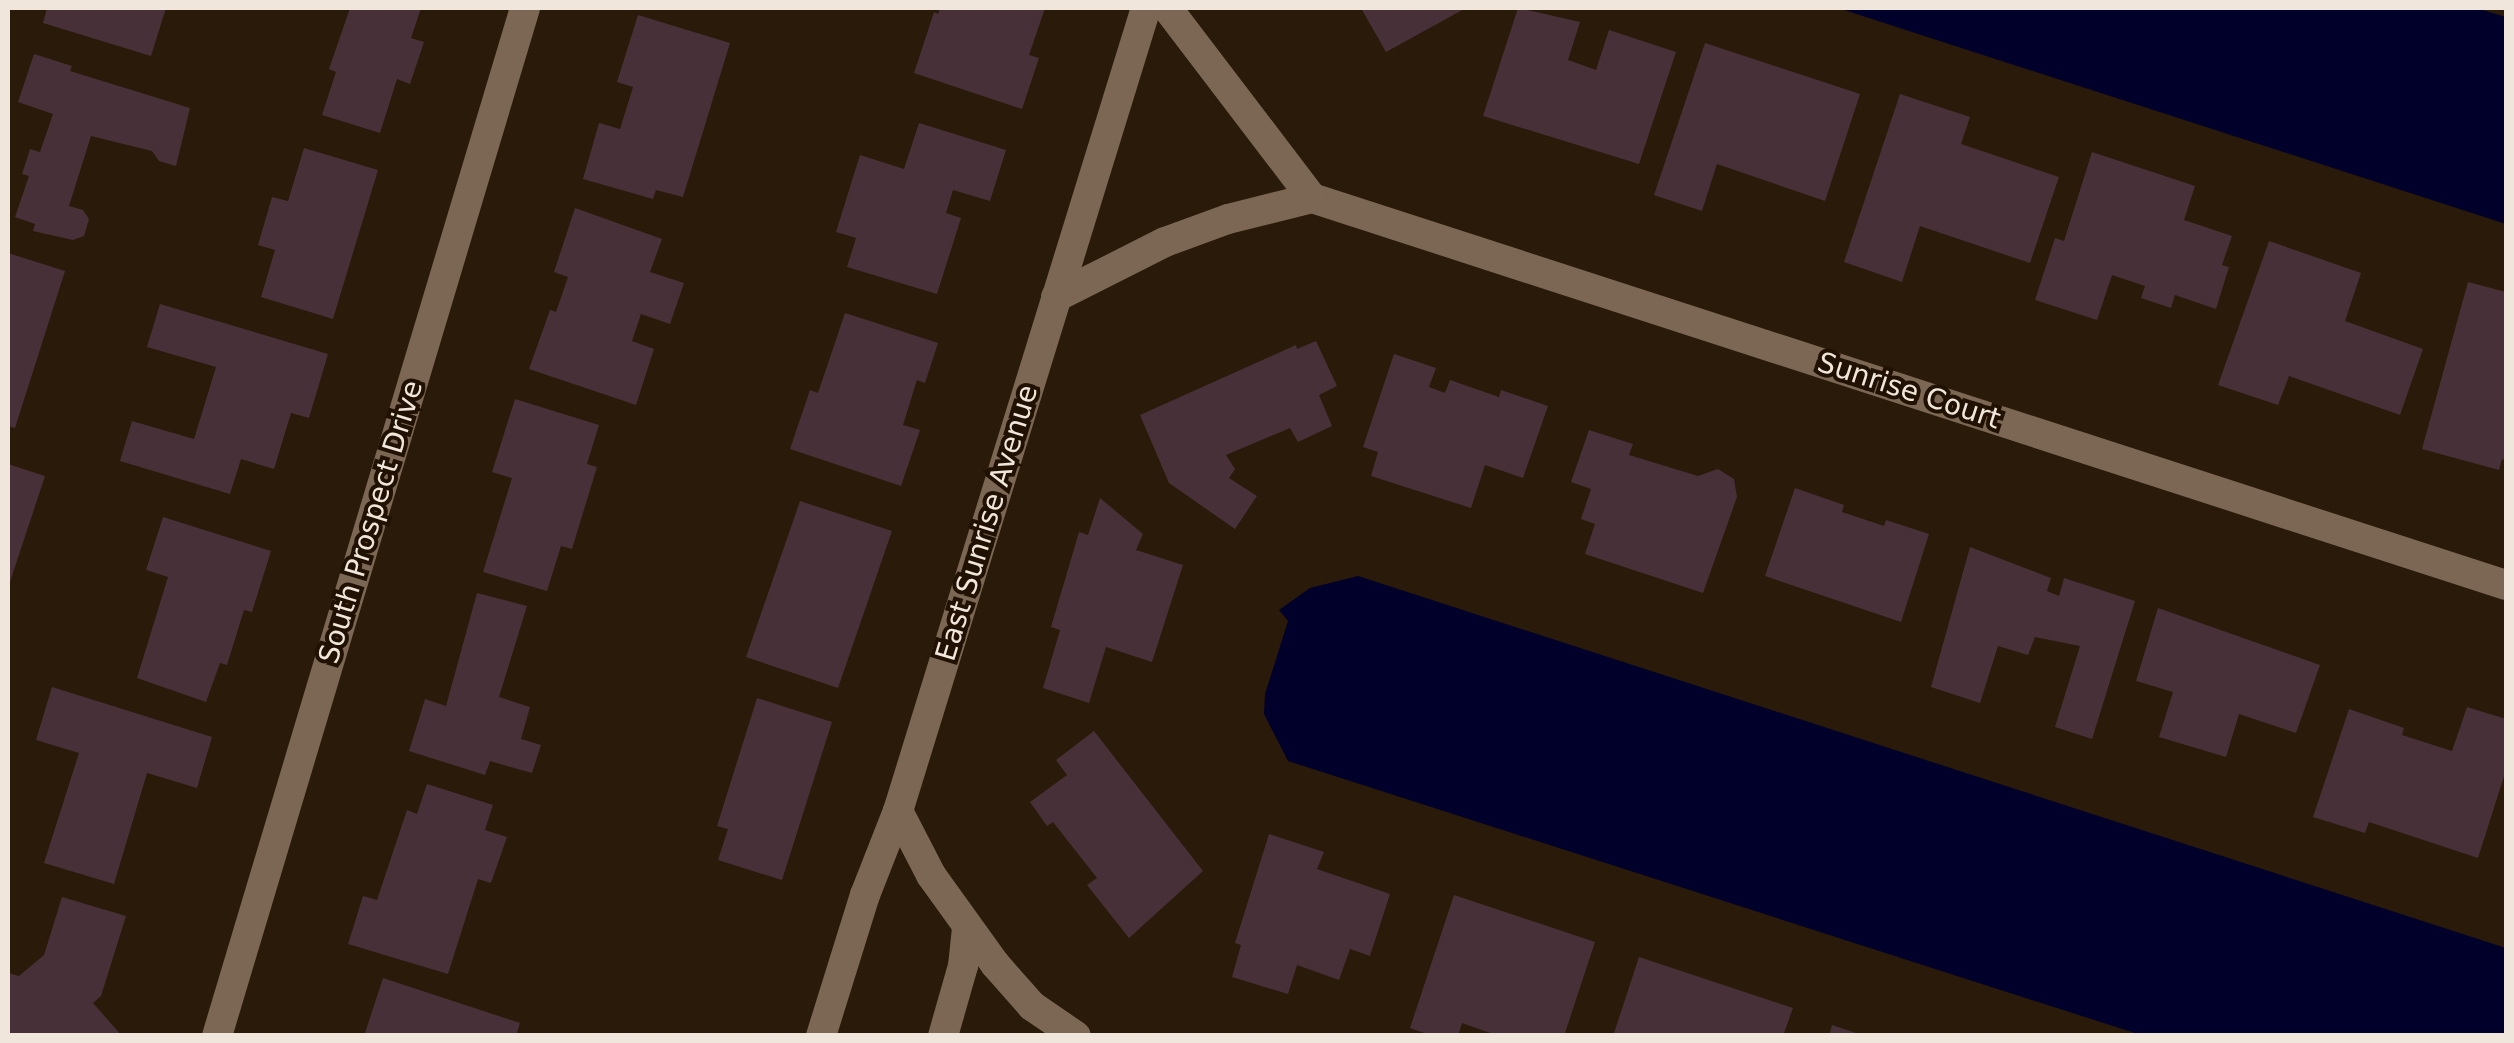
<!DOCTYPE html>
<style>
body{margin:0}
#map{position:relative;width:2514px;height:1043px;overflow:hidden;background:#2a1a09;font-family:"DejaVu Sans",sans-serif}
div>[style]{position:absolute}
.water>*{inset:0;background:#00002b}
.building>*{inset:0;background:#483039}
.street>*{height:30px;margin:-15px;padding:0 15px;transform-origin:15px;border-radius:15px;background:#7b6754}
span{translate:-50% -50%;white-space:nowrap;text-align:center;line-height:1.15;-webkit-text-stroke:8px #201102;paint-order:stroke}
.street-label{font-size:28px;color:#f1e6db}
.frame{position:absolute;inset:0;border:10px solid #f1e6db;pointer-events:none}
</style>
<div id="map">
<div class="water">
<div style="clip-path:polygon(1838px 8px,2476px 8px,2506px 17px,2506px 224px)"></div>
<div style="clip-path:polygon(1358px 576px,2506px 948px,2506px 1035px,2141px 1035px,1288px 761px,1264px 714px,1265px 694px,1288px 621px,1279px 610px,1310px 588px)"></div>
</div>
<div class="building">
<div style="clip-path:polygon(47px 8px,166px 8px,151px 56px,43px 23px)"></div>
<div style="clip-path:polygon(350px 8px,421px 8px,411px 38px,424px 42px,410px 84px,397px 79px,380px 133px,322px 115px,336px 72px,329px 69px)"></div>
<div style="clip-path:polygon(940px 8px,1045px 8px,1029px 55px,1039px 58px,1022px 109px,914px 73px,934px 12px,938px 14px)"></div>
<div style="clip-path:polygon(1361px 8px,1466px 8px,1386px 52px)"></div>
<div style="clip-path:polygon(1518px 8px,1580px 22px,1568px 60px,1596px 70px,1609px 30px,1676px 52px,1639px 164px,1483px 116px)"></div>
<div style="clip-path:polygon(638px 15px,730px 43px,683px 197px,656px 190px,653px 199px,583px 179px,599px 123px,620px 129px,633px 87px,617px 82px)"></div>
<div style="clip-path:polygon(1705px 43px,1860px 94px,1825px 201px,1717px 164px,1702px 211px,1654px 195px)"></div>
<div style="clip-path:polygon(34px 54px,72px 66px,70px 71px,190px 108px,176px 166px,159px 161px,152px 151px,91px 136px,69px 206px,83px 210px,89px 219px,84px 236px,73px 240px,33px 231px,35px 224px,15px 217px,29px 176px,22px 174px,30px 149px,40px 152px,53px 114px,18px 102px)"></div>
<div style="clip-path:polygon(1900px 94px,1970px 117px,1961px 144px,2059px 177px,2030px 263px,1920px 226px,1902px 282px,1844px 262px)"></div>
<div style="clip-path:polygon(919px 123px,1006px 150px,990px 201px,953px 190px,946px 213px,961px 218px,937px 294px,847px 267px,856px 238px,836px 232px,860px 155px,904px 169px)"></div>
<div style="clip-path:polygon(304px 148px,378px 170px,333px 319px,261px 297px,275px 250px,258px 245px,272px 197px,288px 201px)"></div>
<div style="clip-path:polygon(2092px 152px,2195px 186px,2184px 220px,2232px 236px,2222px 265px,2229px 267px,2216px 309px,2175px 295px,2171px 308px,2141px 298px,2145px 286px,2112px 275px,2097px 320px,2035px 300px,2055px 238px,2064px 241px)"></div>
<div style="clip-path:polygon(575px 208px,662px 239px,650px 272px,684px 283px,670px 324px,641px 314px,632px 341px,654px 349px,636px 405px,529px 369px,550px 310px,556px 312px,568px 277px,554px 272px)"></div>
<div style="clip-path:polygon(2269px 241px,2361px 273px,2345px 321px,2423px 349px,2400px 415px,2289px 376px,2278px 405px,2218px 385px)"></div>
<div style="clip-path:polygon(8px 253px,65px 271px,15px 428px,8px 426px)"></div>
<div style="clip-path:polygon(2468px 282px,2506px 292px,2506px 461px,2502px 459px,2499px 470px,2422px 449px)"></div>
<div style="clip-path:polygon(160px 304px,328px 354px,309px 418px,291px 413px,274px 469px,241px 459px,230px 494px,120px 461px,132px 421px,194px 439px,216px 367px,147px 347px)"></div>
<div style="clip-path:polygon(845px 313px,938px 343px,925px 383px,917px 380px,903px 425px,920px 430px,901px 486px,790px 449px,810px 390px,818px 393px)"></div>
<div style="clip-path:polygon(1316px 341px,1337px 386px,1319px 395px,1332px 426px,1298px 442px,1290px 428px,1226px 455px,1235px 469px,1229px 478px,1257px 496px,1235px 529px,1169px 483px,1140px 415px,1296px 345px,1297px 349px)"></div>
<div style="clip-path:polygon(1394px 354px,1436px 368px,1429px 387px,1445px 393px,1450px 380px,1499px 397px,1501px 390px,1548px 406px,1523px 478px,1485px 465px,1471px 508px,1371px 476px,1378px 452px,1363px 447px)"></div>
<div style="clip-path:polygon(515px 399px,599px 425px,587px 464px,597px 467px,572px 549px,561px 546px,547px 591px,483px 572px,512px 478px,492px 472px)"></div>
<div style="clip-path:polygon(1589px 430px,1633px 444px,1629px 455px,1698px 476px,1718px 469px,1734px 479px,1737px 497px,1703px 593px,1585px 554px,1595px 524px,1581px 519px,1591px 489px,1571px 482px)"></div>
<div style="clip-path:polygon(8px 464px,45px 476px,8px 588px)"></div>
<div style="clip-path:polygon(1795px 488px,1844px 505px,1842px 512px,1884px 526px,1886px 520px,1929px 534px,1901px 622px,1765px 576px)"></div>
<div style="clip-path:polygon(1100px 498px,1143px 534px,1136px 550px,1183px 565px,1152px 662px,1106px 647px,1089px 703px,1043px 688px,1060px 630px,1051px 627px,1079px 532px,1088px 535px)"></div>
<div style="clip-path:polygon(800px 501px,892px 531px,838px 688px,746px 657px)"></div>
<div style="clip-path:polygon(163px 517px,271px 551px,252px 612px,244px 610px,227px 665px,220px 663px,206px 702px,137px 678px,168px 577px,146px 570px)"></div>
<div style="clip-path:polygon(1970px 547px,2051px 578px,2047px 591px,2059px 596px,2064px 578px,2135px 601px,2092px 739px,2055px 727px,2080px 646px,2035px 637px,2028px 655px,1998px 646px,1980px 703px,1931px 687px)"></div>
<div style="clip-path:polygon(477px 593px,527px 606px,499px 697px,530px 707px,521px 739px,541px 745px,532px 773px,490px 761px,485px 775px,409px 751px,425px 699px,446px 706px)"></div>
<div style="clip-path:polygon(2158px 608px,2320px 665px,2296px 733px,2239px 714px,2226px 757px,2159px 737px,2173px 692px,2136px 681px)"></div>
<div style="clip-path:polygon(52px 687px,212px 737px,197px 788px,147px 773px,114px 884px,44px 863px,79px 753px,36px 740px)"></div>
<div style="clip-path:polygon(757px 698px,832px 722px,782px 880px,718px 860px,728px 829px,717px 826px)"></div>
<div style="clip-path:polygon(2467px 707px,2506px 719px,2506px 770px,2478px 858px,2369px 822px,2365px 833px,2313px 817px,2349px 709px,2404px 728px,2402px 735px,2452px 751px)"></div>
<div style="clip-path:polygon(1094px 731px,1203px 871px,1129px 938px,1087px 885px,1097px 878px,1053px 822px,1047px 826px,1030px 802px,1067px 775px,1056px 760px)"></div>
<div style="clip-path:polygon(427px 784px,493px 805px,485px 830px,507px 837px,491px 883px,478px 879px,448px 974px,348px 944px,363px 896px,377px 900px,407px 810px,417px 814px)"></div>
<div style="clip-path:polygon(1269px 834px,1324px 852px,1317px 869px,1390px 894px,1370px 956px,1350px 949px,1339px 980px,1297px 965px,1288px 994px,1232px 977px,1241px 945px,1235px 943px)"></div>
<div style="clip-path:polygon(1454px 895px,1595px 942px,1564px 1036px,1499px 1036px,1462px 1023px,1458px 1036px,1433px 1036px,1410px 1028px)"></div>
<div style="clip-path:polygon(62px 897px,126px 916px,101px 996px,93px 1003px,122px 1036px,8px 1036px,8px 973px,19px 976px,44px 955px)"></div>
<div style="clip-path:polygon(1639px 957px,1793px 1008px,1783px 1036px,1613px 1036px)"></div>
<div style="clip-path:polygon(383px 978px,520px 1023px,516px 1036px,364px 1036px)"></div>
<div style="clip-path:polygon(1832px 1025px,1862px 1035px,1862px 1036px,1829px 1036px)"></div>
</div>
<div class="street">
<div style="left:1312px;top:198px;width:1255px;rotate:17.96deg"></div>
<div style="left:1056px;top:297px;width:122px;rotate:-26.8deg"></div>
<div style="left:1165px;top:242px;width:67px;rotate:-20.1deg"></div>
<div style="left:1228px;top:219px;width:87px;rotate:-14deg"></div>
<div style="left:1312px;top:198px;width:239px;rotate:-127.3deg"></div>
<div style="left:898px;top:811px;width:72px;rotate:62.7deg"></div>
<div style="left:931px;top:875px;width:110px;rotate:54.3deg"></div>
<div style="left:995px;top:964px;width:56px;rotate:48.6deg"></div>
<div style="left:1032px;top:1006px;width:53px;rotate:34.3deg"></div>
<div style="left:217px;top:1036px;width:1073px;rotate:-73.32deg"></div>
<div style="left:821px;top:1036px;width:148px;rotate:-72.7deg"></div>
<div style="left:865px;top:895px;width:90px;rotate:-68.6deg"></div>
<div style="left:898px;top:811px;width:840px;rotate:-72.84deg"></div>
<div style="left:943px;top:1036px;width:73px;rotate:-74.1deg"></div>
<div style="left:963px;top:966px;width:38px;rotate:-84deg"></div>
</div>
<div class="street-label">
<span style="left:1909px;top:391px;rotate:18deg">Sunrise Court</span>
<span style="left:371px;top:522px;rotate:-73deg">South Prospect Drive</span>
<span style="left:987px;top:523px;rotate:-73deg">East Sunrise Avenue</span>
</div>
<div class="frame"></div>
</div>
